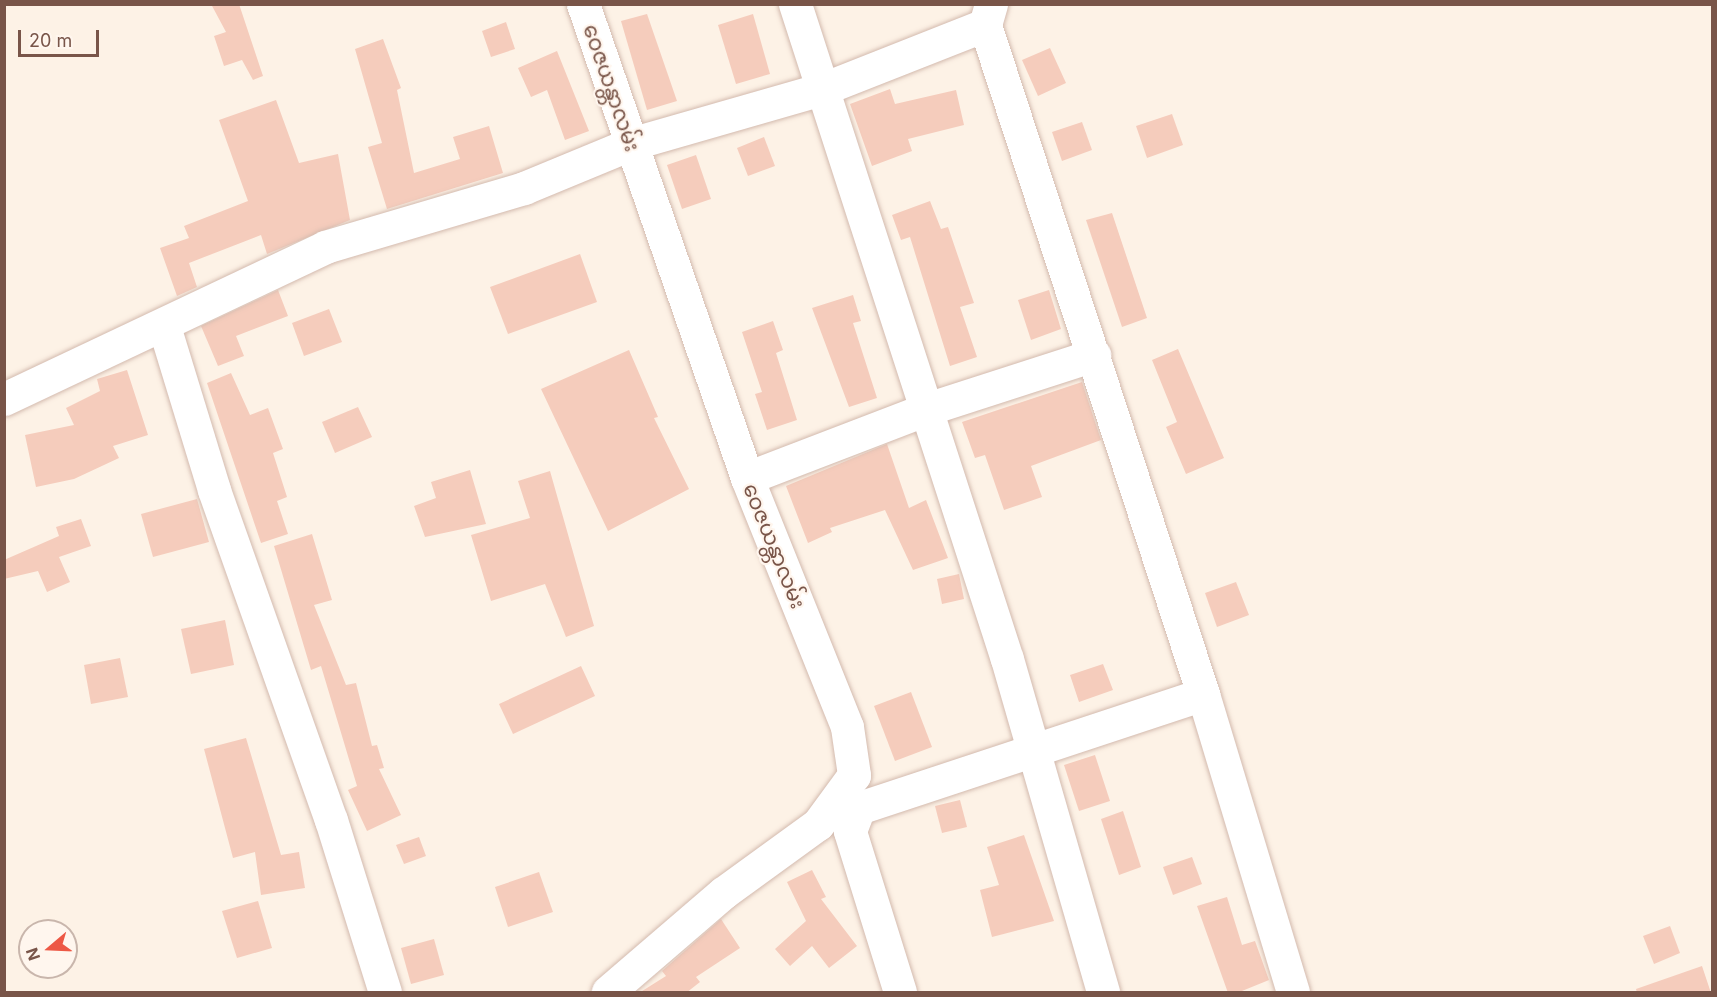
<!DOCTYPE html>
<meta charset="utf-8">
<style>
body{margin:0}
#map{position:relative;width:1717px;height:997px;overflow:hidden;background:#fdf2e6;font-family:Inter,"Noto Sans Myanmar",sans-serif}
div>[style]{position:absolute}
.building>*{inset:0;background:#f5ccbc}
.roads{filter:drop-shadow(0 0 2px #d3baae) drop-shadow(0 0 2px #d3baae)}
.minor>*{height:33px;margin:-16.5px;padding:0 16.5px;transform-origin:16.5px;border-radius:16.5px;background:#fff}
span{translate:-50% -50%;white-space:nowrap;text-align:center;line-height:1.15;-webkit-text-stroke:4.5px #fff6ee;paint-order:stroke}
.street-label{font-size:21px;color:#795549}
.frame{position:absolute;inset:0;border:6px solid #795549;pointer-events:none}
.north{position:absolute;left:18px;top:919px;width:60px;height:60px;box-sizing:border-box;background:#fff6ee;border:2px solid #c9b6ac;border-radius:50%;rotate:251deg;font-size:16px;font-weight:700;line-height:24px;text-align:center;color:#795549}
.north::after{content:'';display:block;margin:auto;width:21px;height:27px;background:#ed5845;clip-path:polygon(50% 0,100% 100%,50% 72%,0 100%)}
.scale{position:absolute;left:18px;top:30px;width:81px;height:27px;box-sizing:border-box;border:3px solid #795549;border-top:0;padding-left:8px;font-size:18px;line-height:21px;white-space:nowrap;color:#795549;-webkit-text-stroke:4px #fff6ee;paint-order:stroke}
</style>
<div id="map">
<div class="building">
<div style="clip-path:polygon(211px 4px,239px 4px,263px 76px,253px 80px,242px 60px,224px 66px,214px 36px,226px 32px)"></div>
<div style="clip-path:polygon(647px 14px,677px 101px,647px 110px,621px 21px)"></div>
<div style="clip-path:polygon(753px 14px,770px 74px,736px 84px,718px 25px)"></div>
<div style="clip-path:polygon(506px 22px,515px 49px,491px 57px,482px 31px)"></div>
<div style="clip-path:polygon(383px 39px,401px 88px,397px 90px,414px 173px,460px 159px,453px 137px,489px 126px,503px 173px,387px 209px,368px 147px,382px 143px,355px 49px)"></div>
<div style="clip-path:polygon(1050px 48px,1066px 83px,1038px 96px,1022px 60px)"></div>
<div style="clip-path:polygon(557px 51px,589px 131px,565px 140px,547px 90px,531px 97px,518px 68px)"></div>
<div style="clip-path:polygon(890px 89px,895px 104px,956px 90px,964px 125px,908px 139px,912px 151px,872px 166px,850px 104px)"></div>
<div style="clip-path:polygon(276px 100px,299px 163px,338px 154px,350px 220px,267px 254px,261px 235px,189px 263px,197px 287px,177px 296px,160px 248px,189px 238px,184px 226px,248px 201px,219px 120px)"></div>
<div style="clip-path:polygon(1172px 114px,1183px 145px,1147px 158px,1136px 126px)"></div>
<div style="clip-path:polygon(1082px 122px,1092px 150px,1062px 161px,1052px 132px)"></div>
<div style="clip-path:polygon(764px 137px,775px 166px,748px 176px,737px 148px)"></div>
<div style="clip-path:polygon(696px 155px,711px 199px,682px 209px,667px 165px)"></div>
<div style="clip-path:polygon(930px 201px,941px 229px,948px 227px,974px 303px,960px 307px,977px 357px,950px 366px,910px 237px,901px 240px,892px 215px)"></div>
<div style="clip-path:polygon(1112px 213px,1147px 318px,1122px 327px,1086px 220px)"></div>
<div style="clip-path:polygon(580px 254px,597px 302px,508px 334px,490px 287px)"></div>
<div style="clip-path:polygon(278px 290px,288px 316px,236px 336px,244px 356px,218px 366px,201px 326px)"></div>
<div style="clip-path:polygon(1049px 290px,1061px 329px,1031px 340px,1018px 300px)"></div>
<div style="clip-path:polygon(853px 295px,861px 321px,853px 323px,877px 398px,849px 407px,812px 308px)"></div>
<div style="clip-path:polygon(329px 309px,342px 342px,304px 356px,292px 323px)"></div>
<div style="clip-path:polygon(773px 321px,783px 350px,776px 353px,797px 420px,767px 430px,755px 394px,762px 392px,742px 332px)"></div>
<div style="clip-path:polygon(1178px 349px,1224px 458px,1186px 474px,1166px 427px,1177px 422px,1152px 360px)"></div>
<div style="clip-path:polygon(629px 350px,658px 417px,654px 418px,689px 489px,608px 531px,541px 389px)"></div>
<div style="clip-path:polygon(127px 370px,148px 435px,113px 446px,119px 458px,74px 479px,36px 487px,25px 435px,74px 425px,66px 408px,100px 391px,97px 379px)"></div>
<div style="clip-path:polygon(231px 373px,250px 415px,268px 408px,283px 449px,273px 453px,287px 497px,277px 501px,288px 534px,261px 543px,207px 383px)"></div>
<div style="clip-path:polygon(1082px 382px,1101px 440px,1031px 466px,1042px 497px,1004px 510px,985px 455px,975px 458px,962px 422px)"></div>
<div style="clip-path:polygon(358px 407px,372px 437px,335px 453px,322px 422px)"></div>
<div style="clip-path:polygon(887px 444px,909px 508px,926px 500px,948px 558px,913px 570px,885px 510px,830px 528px,832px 532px,808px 543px,786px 486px)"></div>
<div style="clip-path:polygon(470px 470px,486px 524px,425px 537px,414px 506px,436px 498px,431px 482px)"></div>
<div style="clip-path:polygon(550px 471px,594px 626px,566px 637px,545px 584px,491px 601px,471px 535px,530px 518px,518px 481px)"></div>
<div style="clip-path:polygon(197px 499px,209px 542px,153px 557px,141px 514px)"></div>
<div style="clip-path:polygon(81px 519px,91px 546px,59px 557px,70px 582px,47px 592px,38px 571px,4px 579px,4px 560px,59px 536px,56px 527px)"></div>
<div style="clip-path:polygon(312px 534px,332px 600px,314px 605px,346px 685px,356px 683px,372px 746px,377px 745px,384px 768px,379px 769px,401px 815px,367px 831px,348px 790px,357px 786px,321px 666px,311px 670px,274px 546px)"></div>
<div style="clip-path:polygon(959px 574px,964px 599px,942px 604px,937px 579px)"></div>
<div style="clip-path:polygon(1236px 582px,1249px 615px,1217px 627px,1205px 593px)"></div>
<div style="clip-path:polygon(225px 620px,234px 665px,191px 674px,181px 629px)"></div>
<div style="clip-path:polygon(120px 658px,128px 697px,91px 704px,84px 665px)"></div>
<div style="clip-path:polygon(1103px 664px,1113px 690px,1079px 702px,1070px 675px)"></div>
<div style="clip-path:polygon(581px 666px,595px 696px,513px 734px,499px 704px)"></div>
<div style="clip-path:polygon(911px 692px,932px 747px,895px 761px,874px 706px)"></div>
<div style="clip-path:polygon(246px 738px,281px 855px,299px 852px,305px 888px,261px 895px,255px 852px,233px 858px,204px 749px)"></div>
<div style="clip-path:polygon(1095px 755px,1110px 801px,1079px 811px,1064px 765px)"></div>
<div style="clip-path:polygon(960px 800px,967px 827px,942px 833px,935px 806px)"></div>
<div style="clip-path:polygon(1123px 811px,1141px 867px,1119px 875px,1101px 819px)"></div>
<div style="clip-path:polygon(1024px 835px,1054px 921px,992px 937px,980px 890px,999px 885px,987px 847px)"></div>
<div style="clip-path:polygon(419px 837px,426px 856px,404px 864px,396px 845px)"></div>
<div style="clip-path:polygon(1192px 857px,1202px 884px,1173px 895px,1163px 867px)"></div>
<div style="clip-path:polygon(812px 870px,826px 897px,821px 899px,857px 946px,829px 968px,812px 946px,790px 966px,775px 949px,806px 921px,787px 882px)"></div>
<div style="clip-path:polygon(539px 872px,553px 912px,508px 927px,495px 887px)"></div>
<div style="clip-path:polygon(1227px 897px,1242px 945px,1255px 941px,1269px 980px,1237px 993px,1228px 993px,1197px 906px)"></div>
<div style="clip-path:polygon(258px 901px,272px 948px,237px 958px,222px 911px)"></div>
<div style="clip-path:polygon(721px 919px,740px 948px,696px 977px,700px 982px,686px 993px,639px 993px,666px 976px,662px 971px)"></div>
<div style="clip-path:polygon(1670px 926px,1680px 953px,1654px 964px,1643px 936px)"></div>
<div style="clip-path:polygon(434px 939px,444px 975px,411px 984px,401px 948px)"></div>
<div style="clip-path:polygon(1702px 966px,1711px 993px,1637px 993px,1636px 989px)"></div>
</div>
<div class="roads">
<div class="minor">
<div style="left:583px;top:4px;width:502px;rotate:70.91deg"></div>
<div style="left:747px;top:478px;width:268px;rotate:68.1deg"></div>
<div style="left:847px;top:727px;width:49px;rotate:81.7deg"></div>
<div style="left:854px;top:775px;width:61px;rotate:126.3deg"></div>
<div style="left:818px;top:824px;width:117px;rotate:144deg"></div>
<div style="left:723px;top:893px;width:152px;rotate:139.3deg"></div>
<div style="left:795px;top:4px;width:688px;rotate:72.07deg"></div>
<div style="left:1007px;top:659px;width:347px;rotate:73.9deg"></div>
<div style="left:985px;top:25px;width:704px;rotate:71.95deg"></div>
<div style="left:1203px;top:694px;width:311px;rotate:73.2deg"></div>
<div style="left:164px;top:326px;width:171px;rotate:73deg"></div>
<div style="left:214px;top:490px;width:350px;rotate:70.5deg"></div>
<div style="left:331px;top:820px;width:180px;rotate:72.6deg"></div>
<div style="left:4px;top:399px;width:355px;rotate:-25.3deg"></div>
<div style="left:325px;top:247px;width:208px;rotate:-16.5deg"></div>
<div style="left:524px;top:188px;width:115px;rotate:-22.5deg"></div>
<div style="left:630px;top:144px;width:203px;rotate:-16deg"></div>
<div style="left:825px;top:88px;width:172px;rotate:-21.5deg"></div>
<div style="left:985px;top:25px;width:22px;rotate:-74deg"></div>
<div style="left:747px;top:478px;width:190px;rotate:-21deg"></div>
<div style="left:924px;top:410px;width:179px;rotate:-17.9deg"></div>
<div style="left:900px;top:992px;width:169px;rotate:-107.3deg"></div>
<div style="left:850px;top:831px;width:25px;rotate:-69deg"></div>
<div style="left:859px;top:808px;width:362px;rotate:-18.3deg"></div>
</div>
</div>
<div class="street-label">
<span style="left:611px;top:88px;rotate:71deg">ဝေဇယန္တာလမ်း</span>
<span style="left:774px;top:546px;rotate:68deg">ဝေဇယန္တာလမ်း</span>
</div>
<div class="frame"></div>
<div class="north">N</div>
<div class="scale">20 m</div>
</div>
